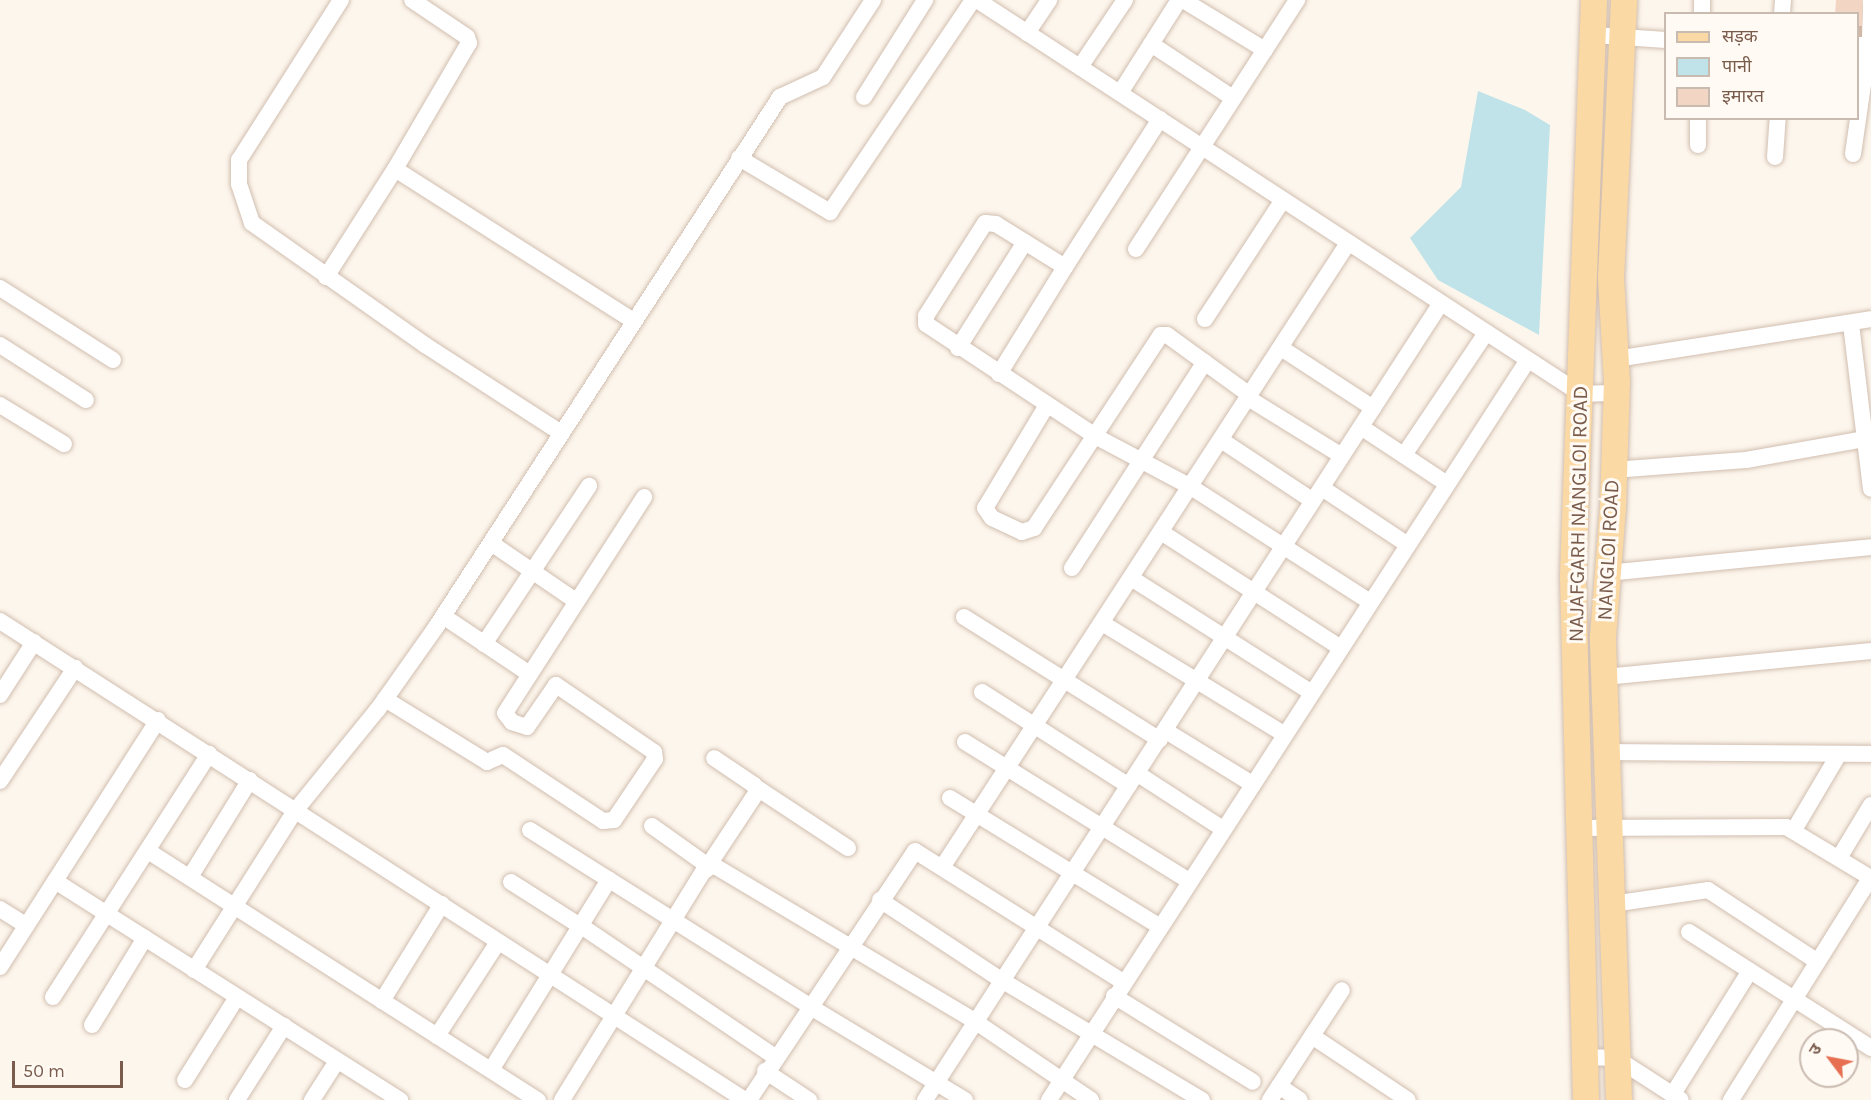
<!DOCTYPE html>
<meta charset="utf-8">
<style>
body{margin:0}
#map{position:relative;width:1871px;height:1100px;overflow:hidden;background:#fdf6ec;font-family:Karla,"Noto Sans Devanagari",sans-serif}
div>[style]{position:absolute}
.water>*{inset:0;background:#bfe3e8}
.roads{filter:drop-shadow(0 0 2px #d1beb0) drop-shadow(0 0 2px #d1beb0)}
.street>*{height:16px;margin:-8px;padding:0 8px;transform-origin:8px;border-radius:8px;background:#fff}
.primary>*{height:26px;margin:-13px;padding:0 13px;transform-origin:13px;border-radius:13px;background:#fbd9a5}
.wall>*{inset:0;background:#d1b7a8}
.building>*{inset:0;background:#f3d5c3}
span{translate:-50% -50%;white-space:nowrap;text-align:center;line-height:1.15;-webkit-text-stroke:6px #fffaf3;paint-order:stroke}
.street-label{font-size:21px;color:#7a5c4d}
.legend{position:absolute;left:1664px;top:12px;width:195px;height:108px;box-sizing:border-box;background:#fffaf3;border:2px solid #cabbb1;margin:0;padding:8px 10px;list-style:none;font-size:18px;color:#7a5c4d}
.legend li{display:flex;align-items:center;gap:12px;height:30px}
.legend b{width:30px;border:2px solid #cabbb1}
.north{position:absolute;left:1799px;top:1028px;width:60px;height:60px;box-sizing:border-box;background:#fffaf3;border:2px solid #cabbb1;border-radius:50%;rotate:302deg;font-size:16px;font-weight:700;line-height:24px;text-align:center;color:#7a5c4d}
.north::after{content:'';display:block;margin:auto;width:21px;height:27px;background:#e76f51;clip-path:polygon(50% 0,100% 100%,50% 72%,0 100%)}
.scale{position:absolute;left:12px;top:1061px;width:111px;height:27px;box-sizing:border-box;border:3px solid #7a5c4d;border-top:0;padding-left:8px;font-size:18px;line-height:21px;white-space:nowrap;color:#7a5c4d;-webkit-text-stroke:4px #fffaf3;paint-order:stroke}
</style>
<div id="map">
<div class="water">
<div style="clip-path:polygon(1478px 91px,1525px 110px,1550px 125px,1539px 335px,1438px 280px,1410px 238px,1461px 187px)"></div>
</div>
<div class="roads">
<div class="street">
<div style="left:341px;top:0;width:190px;rotate:122.5deg"></div>
<div style="left:239px;top:160px;width:24px;rotate:90deg"></div>
<div style="left:239px;top:184px;width:41px;rotate:71.6deg"></div>
<div style="left:252px;top:223px;width:212px;rotate:35.2deg"></div>
<div style="left:425px;top:345px;width:162px;rotate:32.9deg"></div>
<div style="left:977px;top:0;width:721px;rotate:33.12deg"></div>
<div style="left:1581px;top:394px;width:36px;rotate:-2deg"></div>
<div style="left:1183px;top:0;width:96px;rotate:31.4deg"></div>
<div style="left:1702px;top:14px;width:14px;rotate:-90deg"></div>
<div style="left:1782px;top:14px;width:14px;rotate:-86deg"></div>
<div style="left:1027px;top:33px;width:40px;rotate:-56deg"></div>
<div style="left:1593px;top:35px;width:73px;rotate:3.9deg"></div>
<div style="left:1151px;top:44px;width:98px;rotate:33.4deg"></div>
<div style="left:1080px;top:67px;width:81px;rotate:-56.1deg"></div>
<div style="left:1120px;top:93px;width:110px;rotate:-57.6deg"></div>
<div style="left:864px;top:97px;width:115px;rotate:-57.8deg"></div>
<div style="left:1160px;top:119px;width:176px;rotate:122.7deg"></div>
<div style="left:1065px;top:267px;width:81px;rotate:-148.1deg"></div>
<div style="left:996px;top:224px;width:11px;rotate:-175deg"></div>
<div style="left:985px;top:223px;width:110px;rotate:122.4deg"></div>
<div style="left:926px;top:316px;width:8px;rotate:90deg"></div>
<div style="left:926px;top:324px;width:203px;rotate:33.5deg"></div>
<div style="left:1095px;top:436px;width:109px;rotate:28deg"></div>
<div style="left:1191px;top:487px;width:213px;rotate:32.7deg"></div>
<div style="left:1698px;top:145px;width:27px;rotate:-90deg"></div>
<div style="left:1853px;top:154px;width:98px;rotate:-81.8deg"></div>
<div style="left:1867px;top:57px;width:57px;rotate:-91deg"></div>
<div style="left:1775px;top:157px;width:39px;rotate:-86deg"></div>
<div style="left:739px;top:158px;width:106px;rotate:30.7deg"></div>
<div style="left:830px;top:212px;width:256px;rotate:-56deg"></div>
<div style="left:395px;top:169px;width:146px;rotate:-59.6deg"></div>
<div style="left:469px;top:43px;width:6px;rotate:-108deg"></div>
<div style="left:467px;top:37px;width:66px;rotate:-146.1deg"></div>
<div style="left:1136px;top:249px;width:297px;rotate:-57.1deg"></div>
<div style="left:326px;top:277px;width:128px;rotate:-57.4deg"></div>
<div style="left:395px;top:169px;width:281px;rotate:32.5deg"></div>
<div style="left:0;top:288px;width:134px;rotate:32.5deg"></div>
<div style="left:1205px;top:319px;width:142px;rotate:-56.8deg"></div>
<div style="left:1851px;top:324px;width:166px;rotate:83.1deg"></div>
<div style="left:0;top:345px;width:102px;rotate:32.6deg"></div>
<div style="left:958px;top:348px;width:125px;rotate:-57.7deg"></div>
<div style="left:1281px;top:348px;width:110px;rotate:33.1deg"></div>
<div style="left:1616px;top:359px;width:258px;rotate:-8.9deg"></div>
<div style="left:999px;top:374px;width:126px;rotate:-58.3deg"></div>
<div style="left:1248px;top:398px;width:110px;rotate:31.7deg"></div>
<div style="left:0;top:405px;width:75px;rotate:31.4deg"></div>
<div style="left:1047px;top:405px;width:120px;rotate:121deg"></div>
<div style="left:985px;top:508px;width:12px;rotate:55deg"></div>
<div style="left:992px;top:518px;width:33px;rotate:25deg"></div>
<div style="left:1022px;top:532px;width:13px;rotate:-18deg"></div>
<div style="left:1034px;top:528px;width:231px;rotate:-56.7deg"></div>
<div style="left:1161px;top:335px;width:6px"></div>
<div style="left:1167px;top:335px;width:95px;rotate:36deg"></div>
<div style="left:1361px;top:427px;width:103px;rotate:33.5deg"></div>
<div style="left:1221px;top:440px;width:110px;rotate:33.5deg"></div>
<div style="left:1404px;top:455px;width:147px;rotate:-56.1deg"></div>
<div style="left:1613px;top:470px;width:133px;rotate:-4.3deg"></div>
<div style="left:1746px;top:460px;width:127px;rotate:-10deg"></div>
<div style="left:1322px;top:488px;width:103px;rotate:33.5deg"></div>
<div style="left:1161px;top:532px;width:214px;rotate:32.8deg"></div>
<div style="left:491px;top:543px;width:103px;rotate:34.3deg"></div>
<div style="left:1072px;top:568px;width:245px;rotate:-57.2deg"></div>
<div style="left:1607px;top:573px;width:265px;rotate:-5.6deg"></div>
<div style="left:1131px;top:578px;width:214px;rotate:32.4deg"></div>
<div style="left:443px;top:616px;width:102px;rotate:33.8deg"></div>
<div style="left:964px;top:617px;width:231px;rotate:32.1deg"></div>
<div style="left:0;top:621px;width:886px;rotate:32.74deg"></div>
<div style="left:1102px;top:623px;width:213px;rotate:31.4deg"></div>
<div style="left:484px;top:644px;width:190px;rotate:-56.4deg"></div>
<div style="left:1605px;top:677px;width:267px;rotate:-5.6deg"></div>
<div style="left:982px;top:692px;width:174px;rotate:32.6deg"></div>
<div style="left:0;top:695px;width:63px;rotate:-57.3deg"></div>
<div style="left:385px;top:699px;width:120px;rotate:31.7deg"></div>
<div style="left:487px;top:762px;width:17px;rotate:-24deg"></div>
<div style="left:503px;top:755px;width:120px;rotate:33.4deg"></div>
<div style="left:603px;top:821px;width:11px;rotate:-5deg"></div>
<div style="left:614px;top:820px;width:73px;rotate:-56.1deg"></div>
<div style="left:655px;top:759px;width:7px;rotate:-98deg"></div>
<div style="left:654px;top:752px;width:119px;rotate:-145.6deg"></div>
<div style="left:556px;top:685px;width:51px;rotate:124.6deg"></div>
<div style="left:527px;top:727px;width:16px;rotate:-162deg"></div>
<div style="left:512px;top:722px;width:11px;rotate:-128deg"></div>
<div style="left:505px;top:713px;width:257px;rotate:-57.2deg"></div>
<div style="left:1166px;top:731px;width:101px;rotate:31.6deg"></div>
<div style="left:965px;top:742px;width:264px;rotate:31.8deg"></div>
<div style="left:1608px;top:752px;width:263px;rotate:0.4deg"></div>
<div style="left:1138px;top:774px;width:101px;rotate:32.9deg"></div>
<div style="left:0;top:781px;width:136px;rotate:-56.4deg"></div>
<div style="left:757px;top:788px;width:109px;rotate:33.4deg"></div>
<div style="left:950px;top:798px;width:245px;rotate:31.5deg"></div>
<div style="left:652px;top:826px;width:69px;rotate:35.5deg"></div>
<div style="left:708px;top:866px;width:89px;rotate:-56.5deg"></div>
<div style="left:757px;top:792px;width:8px;rotate:-113deg"></div>
<div style="left:754px;top:785px;width:48px;rotate:-146deg"></div>
<div style="left:1580px;top:828px;width:206px;rotate:-0.3deg"></div>
<div style="left:1786px;top:827px;width:99px;rotate:31deg"></div>
<div style="left:530px;top:830px;width:330px;rotate:32.2deg"></div>
<div style="left:809px;top:1006px;width:182px;rotate:31.1deg"></div>
<div style="left:1794px;top:830px;width:88px;rotate:-59.4deg"></div>
<div style="left:148px;top:851px;width:463px;rotate:32.6deg"></div>
<div style="left:1839px;top:858px;width:62px;rotate:-58.9deg"></div>
<div style="left:943px;top:866px;width:743px;rotate:-56.97deg"></div>
<div style="left:190px;top:877px;width:114px;rotate:-58.3deg"></div>
<div style="left:55px;top:881px;width:191px;rotate:-57.4deg"></div>
<div style="left:511px;top:882px;width:82px;rotate:32.5deg"></div>
<div style="left:880px;top:900px;width:147px;rotate:33.4deg"></div>
<div style="left:1003px;top:981px;width:232px;rotate:30.9deg"></div>
<div style="left:1612px;top:904px;width:97px;rotate:-8.3deg"></div>
<div style="left:1708px;top:890px;width:131px;rotate:33.2deg"></div>
<div style="left:0;top:909px;width:31px;rotate:32deg"></div>
<div style="left:580px;top:925px;width:235px;rotate:34.1deg"></div>
<div style="left:1689px;top:932px;width:216px;rotate:32.5deg"></div>
<div style="left:0;top:967px;width:102px;rotate:-57.4deg"></div>
<div style="left:55px;top:881px;width:409px;rotate:32.4deg"></div>
<div style="left:194px;top:970px;width:188px;rotate:-57.6deg"></div>
<div style="left:295px;top:811px;width:132px;rotate:-50.9deg"></div>
<div style="left:378px;top:709px;width:100px;rotate:-54.7deg"></div>
<div style="left:436px;top:627px;width:632px;rotate:-57.01deg"></div>
<div style="left:780px;top:97px;width:47px;rotate:-24.9deg"></div>
<div style="left:823px;top:77px;width:92px;rotate:-57deg"></div>
<div style="left:1114px;top:996px;width:163px;rotate:31.7deg"></div>
<div style="left:53px;top:997px;width:289px;rotate:-57.3deg"></div>
<div style="left:382px;top:1001px;width:114px;rotate:-58.3deg"></div>
<div style="left:92px;top:1025px;width:102px;rotate:-58.7deg"></div>
<div style="left:437px;top:1036px;width:112px;rotate:-57deg"></div>
<div style="left:1312px;top:1036px;width:115px;rotate:33.7deg"></div>
<div style="left:1585px;top:1057px;width:31px;rotate:2deg"></div>
<div style="left:1616px;top:1058px;width:77px;rotate:32.9deg"></div>
<div style="left:491px;top:1070px;width:224px;rotate:-58.2deg"></div>
<div style="left:765px;top:1071px;width:53px;rotate:33.4deg"></div>
<div style="left:185px;top:1080px;width:98px;rotate:-57.9deg"></div>
<div style="left:1279px;top:1086px;width:25px;rotate:34deg"></div>
<div style="left:1673px;top:1094px;width:145px;rotate:-58deg"></div>
<div style="left:237px;top:1100px;width:88px;rotate:-57.6deg"></div>
<div style="left:312px;top:1100px;width:46px;rotate:-57.3deg"></div>
<div style="left:562px;top:1100px;width:268px;rotate:-58.3deg"></div>
<div style="left:703px;top:872px;width:12px;rotate:-35deg"></div>
<div style="left:713px;top:865px;width:306px;rotate:30.8deg"></div>
<div style="left:976px;top:1022px;width:139px;rotate:34.1deg"></div>
<div style="left:749px;top:1100px;width:299px;rotate:-56.3deg"></div>
<div style="left:915px;top:851px;width:246px;rotate:32.2deg"></div>
<div style="left:925px;top:1100px;width:949px;rotate:-57.08deg"></div>
<div style="left:1049px;top:1100px;width:881px;rotate:-57.09deg"></div>
<div style="left:1270px;top:1100px;width:131px;rotate:-56.8deg"></div>
<div style="left:1731px;top:1100px;width:262px;rotate:-57.9deg"></div>
</div>
<div class="primary">
<div style="left:1586px;top:1100px;width:524px;rotate:-91.42deg"></div>
<div style="left:1573px;top:576px;width:576px;rotate:-87.91deg"></div>
<div style="left:1619px;top:1100px;width:463px;rotate:-92deg"></div>
<div style="left:1603px;top:637px;width:129px;rotate:-85.6deg"></div>
<div style="left:1613px;top:508px;width:126px;rotate:-88.2deg"></div>
<div style="left:1617px;top:382px;width:104px;rotate:-93.3deg"></div>
<div style="left:1611px;top:278px;width:278px;rotate:-87.3deg"></div>
</div>
</div>
<div class="wall">
<div style="clip-path:polygon(1863px 0,1862px 37px,1857px 37px,1857px 14px)"></div>
</div>
<div class="building">
<div style="clip-path:polygon(1836px 0,1863px 0,1862px 26px,1857px 26px,1857px 14px,1835px 14px)"></div>
</div>
<div class="street-label">
<span style="left:1578px;top:514px;rotate:-89deg">NAJAFGARH NANGLOI ROAD</span>
<span style="left:1608px;top:550px;rotate:-87deg">NANGLOI ROAD</span>
</div>
<ul class="legend">
<li><b style="height:8px;background:#fbd9a5"></b>सड़क</li>
<li><b style="height:16px;background:#bfe3e8"></b>पानी</li>
<li><b style="height:16px;background:#f3d5c3"></b>इमारत</li>
</ul>
<div class="north">उ</div>
<div class="scale">50 m</div>
</div>
